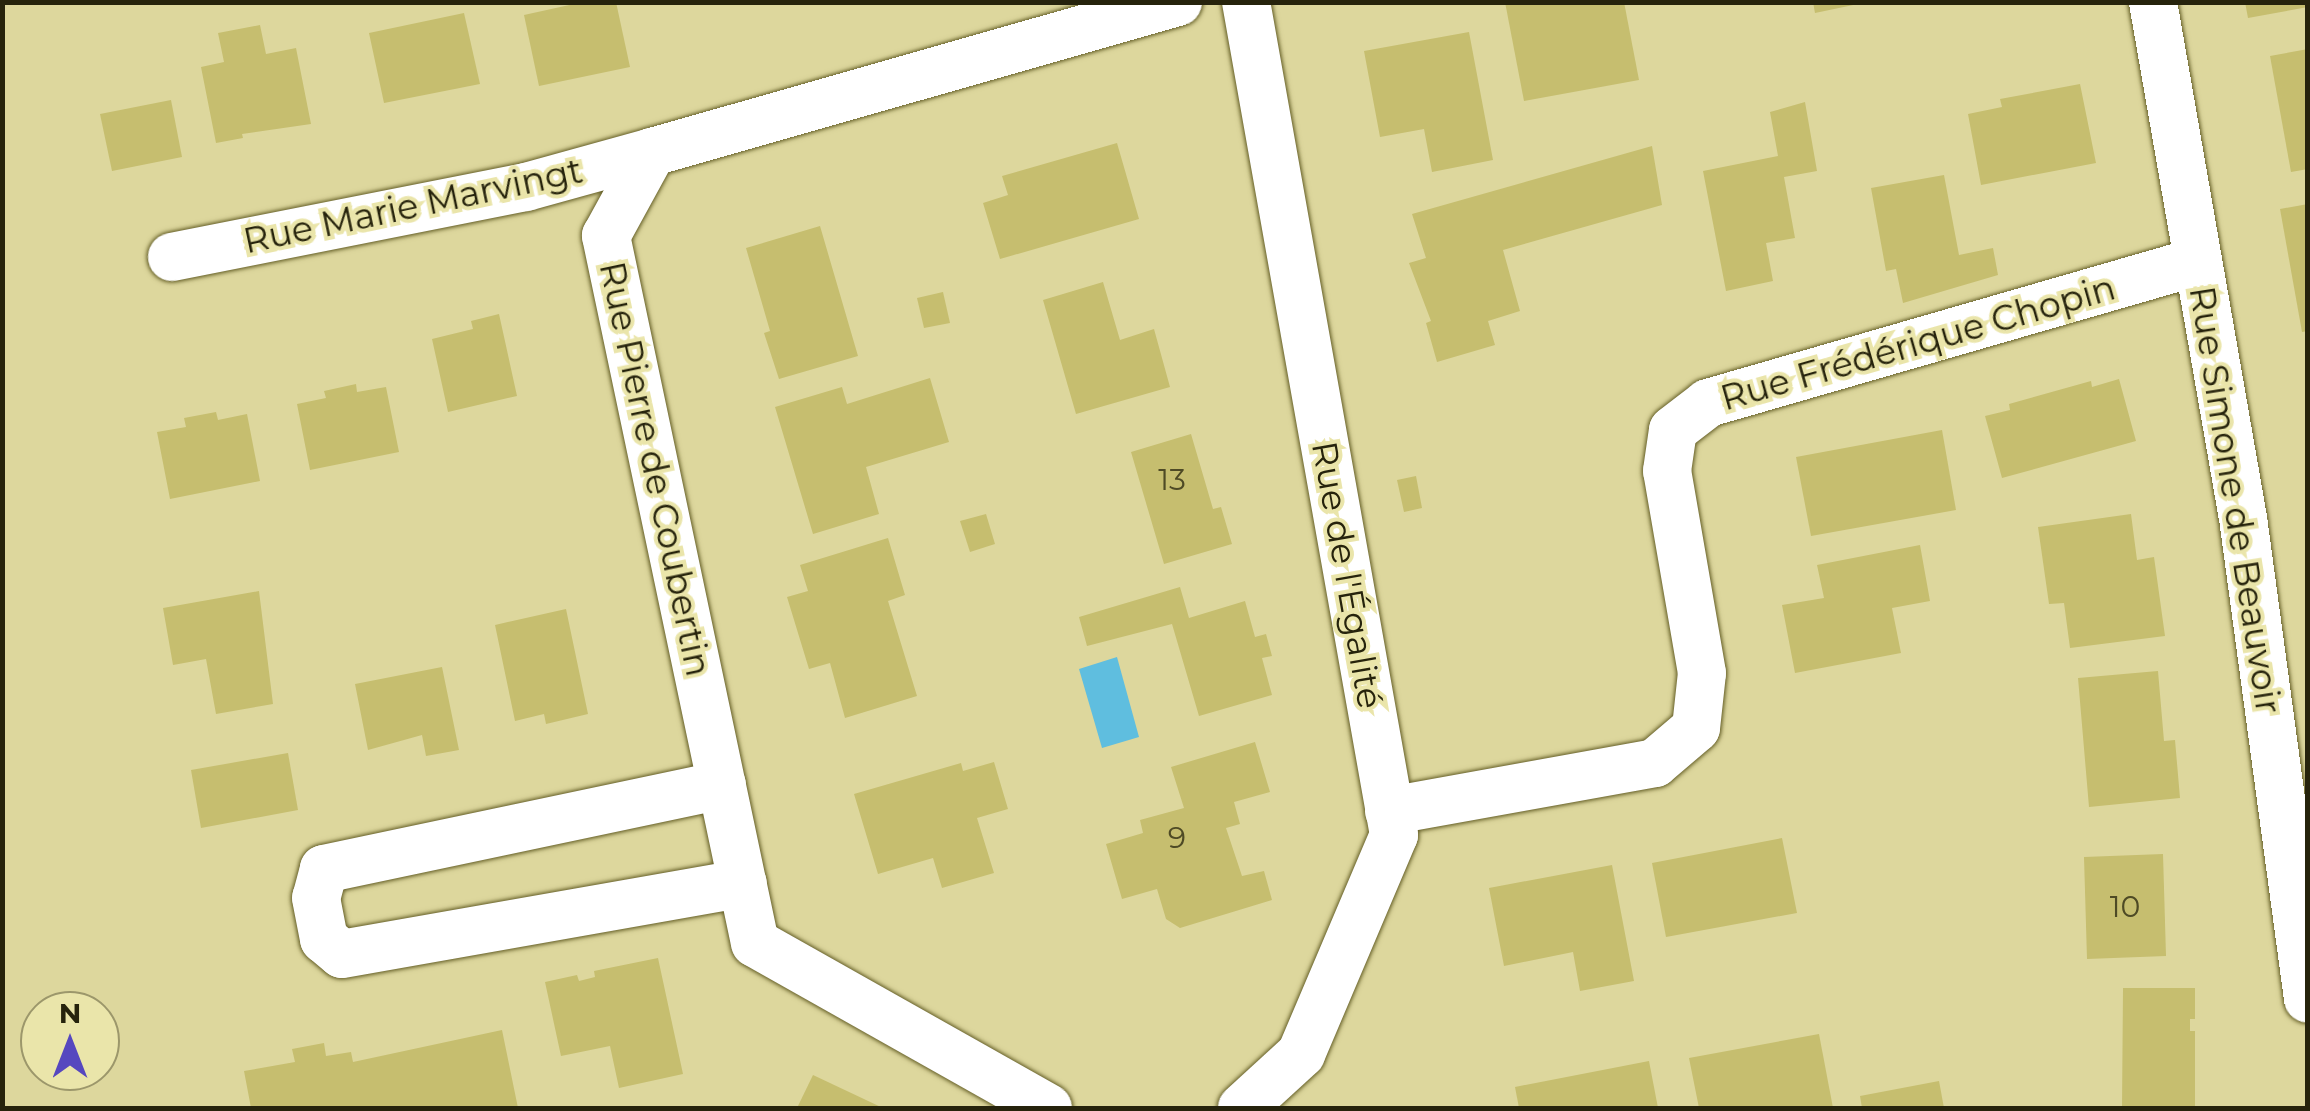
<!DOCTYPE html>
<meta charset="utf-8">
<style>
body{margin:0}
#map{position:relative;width:2310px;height:1111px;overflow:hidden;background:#ddd79d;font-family:Montserrat,sans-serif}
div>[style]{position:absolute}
.water>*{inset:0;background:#5fbedf}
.building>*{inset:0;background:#c6be6f}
.roads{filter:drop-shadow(0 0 2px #655f27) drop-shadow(0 0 2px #655f27)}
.minor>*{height:48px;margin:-24px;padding:0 24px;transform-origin:24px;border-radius:24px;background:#fff}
span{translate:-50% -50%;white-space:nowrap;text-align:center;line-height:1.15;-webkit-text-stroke:8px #eae5aa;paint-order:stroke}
.number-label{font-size:30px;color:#4e4a25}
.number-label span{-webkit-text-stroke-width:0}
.street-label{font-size:35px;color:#26230c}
.frame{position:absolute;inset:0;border:5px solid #26230c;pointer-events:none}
.north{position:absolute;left:20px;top:991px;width:100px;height:100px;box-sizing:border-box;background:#eae5aa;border:2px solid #9c976b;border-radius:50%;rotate:0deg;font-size:28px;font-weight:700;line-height:40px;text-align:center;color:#26230c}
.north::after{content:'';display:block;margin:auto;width:35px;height:45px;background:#5647bf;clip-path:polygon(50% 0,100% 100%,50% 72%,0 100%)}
</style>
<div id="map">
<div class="water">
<div style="clip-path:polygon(1117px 657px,1139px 737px,1102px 748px,1079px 669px)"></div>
</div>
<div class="building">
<div style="clip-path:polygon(583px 2px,616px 2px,630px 67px,539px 86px,524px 15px)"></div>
<div style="clip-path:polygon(1505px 2px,1624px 2px,1639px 80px,1524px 101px)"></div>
<div style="clip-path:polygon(1813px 2px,1858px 2px,1858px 4px,1815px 13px)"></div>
<div style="clip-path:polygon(2245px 2px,2308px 2px,2308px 7px,2248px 18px)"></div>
<div style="clip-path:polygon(464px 13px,480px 84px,384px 103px,369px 33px)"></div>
<div style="clip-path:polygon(260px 25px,266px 54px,296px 48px,311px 124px,242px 134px,243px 138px,216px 143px,201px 67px,224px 62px,218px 33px)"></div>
<div style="clip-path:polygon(1469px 32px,1493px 160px,1432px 172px,1424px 129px,1380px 137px,1364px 51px)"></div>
<div style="clip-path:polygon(2308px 49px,2308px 169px,2291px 172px,2270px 56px)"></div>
<div style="clip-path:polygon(2080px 84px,2096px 163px,1981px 185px,1968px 114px,2002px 107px,2000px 99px)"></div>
<div style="clip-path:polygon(171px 100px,182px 157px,112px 171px,100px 114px)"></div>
<div style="clip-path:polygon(1805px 102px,1817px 171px,1784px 177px,1795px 238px,1766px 243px,1773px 281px,1726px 291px,1703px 171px,1778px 156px,1770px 112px)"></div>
<div style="clip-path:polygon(1117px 143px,1139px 219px,1000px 259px,983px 203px,1008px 195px,1002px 176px)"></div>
<div style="clip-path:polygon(1652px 146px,1662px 205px,1503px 250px,1520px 311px,1488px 321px,1495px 345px,1437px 362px,1426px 323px,1431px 321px,1409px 263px,1426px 258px,1412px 214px)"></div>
<div style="clip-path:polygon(1944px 175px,1959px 255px,1993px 248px,1998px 275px,1903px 303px,1896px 269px,1886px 271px,1871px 188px)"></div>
<div style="clip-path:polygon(2308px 204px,2308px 331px,2302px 332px,2280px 209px)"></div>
<div style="clip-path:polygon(820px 226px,858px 356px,779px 379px,764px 333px,770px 331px,746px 248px)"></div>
<div style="clip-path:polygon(1103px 282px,1120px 340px,1154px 329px,1170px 387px,1076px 414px,1043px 300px)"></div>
<div style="clip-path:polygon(943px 292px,950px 323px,924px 328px,917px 298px)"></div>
<div style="clip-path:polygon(499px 314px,517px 396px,448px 412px,432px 339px,473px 329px,471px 321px)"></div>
<div style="clip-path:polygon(930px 378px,949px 442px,866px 467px,879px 514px,813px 534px,775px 407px,842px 387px,847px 404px)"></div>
<div style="clip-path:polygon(2119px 379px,2136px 441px,2002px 478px,1985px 416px,2010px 410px,2009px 404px,2091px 381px,2092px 387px)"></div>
<div style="clip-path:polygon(356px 384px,357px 392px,386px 387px,399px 452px,310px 470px,297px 404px,326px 398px,324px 391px)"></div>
<div style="clip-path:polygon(216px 412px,218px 420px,247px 414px,260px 481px,170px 499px,157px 432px,186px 427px,184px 418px)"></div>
<div style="clip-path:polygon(1942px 430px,1956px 510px,1811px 536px,1796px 457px)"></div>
<div style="clip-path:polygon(1191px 434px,1213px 509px,1221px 507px,1232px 544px,1164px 564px,1131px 452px)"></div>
<div style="clip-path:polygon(1416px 476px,1422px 508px,1404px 512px,1397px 480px)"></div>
<div style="clip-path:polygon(986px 514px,995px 544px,970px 552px,960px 521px)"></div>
<div style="clip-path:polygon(2131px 514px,2137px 560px,2154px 557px,2165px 636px,2070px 648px,2064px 603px,2049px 604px,2038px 527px)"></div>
<div style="clip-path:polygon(888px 538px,905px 595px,888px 601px,917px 696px,845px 718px,830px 663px,809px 669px,787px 597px,808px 591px,800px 565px)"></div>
<div style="clip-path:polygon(1920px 545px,1930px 601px,1892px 608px,1901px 653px,1795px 673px,1782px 605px,1824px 598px,1817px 565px)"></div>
<div style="clip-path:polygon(1180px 587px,1189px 618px,1245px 601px,1255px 637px,1266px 634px,1272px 656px,1262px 658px,1272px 695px,1199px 716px,1172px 624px,1087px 646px,1079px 617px)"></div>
<div style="clip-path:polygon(259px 591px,273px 704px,216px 714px,206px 659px,173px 665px,163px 608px)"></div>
<div style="clip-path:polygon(566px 609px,588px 714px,546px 724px,544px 714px,515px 721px,495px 625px)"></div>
<div style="clip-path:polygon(442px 667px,459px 750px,426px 756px,422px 735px,368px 750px,355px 684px)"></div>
<div style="clip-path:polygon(2158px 671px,2164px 741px,2175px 740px,2180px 798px,2089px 807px,2078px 678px)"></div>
<div style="clip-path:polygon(1255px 742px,1270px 792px,1234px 802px,1240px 824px,1226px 828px,1242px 876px,1264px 871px,1272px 900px,1180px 928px,1166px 919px,1157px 889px,1122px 899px,1106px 844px,1143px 833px,1140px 820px,1184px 808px,1171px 767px)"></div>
<div style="clip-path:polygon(288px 753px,298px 810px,201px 828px,191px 770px)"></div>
<div style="clip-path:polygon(994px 762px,1008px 809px,977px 818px,994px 873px,942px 888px,933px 858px,878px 874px,854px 794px,961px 763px,963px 771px)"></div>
<div style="clip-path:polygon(1782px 838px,1797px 913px,1666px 937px,1652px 863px)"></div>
<div style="clip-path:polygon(2163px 854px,2166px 956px,2087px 959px,2084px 857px)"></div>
<div style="clip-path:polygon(1612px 865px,1634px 981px,1580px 991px,1573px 952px,1504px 966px,1489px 888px)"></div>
<div style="clip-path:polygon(658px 958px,683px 1074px,619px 1088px,610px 1046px,561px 1056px,545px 982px,577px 975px,579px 981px,595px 977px,594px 971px)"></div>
<div style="clip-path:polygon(2123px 988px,2195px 988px,2195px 1019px,2190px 1019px,2190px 1031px,2195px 1031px,2195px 1108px,2122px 1108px)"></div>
<div style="clip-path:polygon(502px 1030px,518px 1108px,251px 1108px,244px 1071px,295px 1062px,292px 1049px,324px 1043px,326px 1056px,351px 1052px,353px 1062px)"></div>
<div style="clip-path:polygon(1819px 1034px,1833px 1108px,1699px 1108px,1689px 1058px)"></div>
<div style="clip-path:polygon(1649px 1061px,1658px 1108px,1519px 1108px,1515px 1087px)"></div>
<div style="clip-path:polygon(813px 1075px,883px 1108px,797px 1108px)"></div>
<div style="clip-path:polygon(1939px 1081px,1944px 1108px,1862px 1108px,1860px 1096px)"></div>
</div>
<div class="roads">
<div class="minor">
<div style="left:2153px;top:2px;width:524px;rotate:80.11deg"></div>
<div style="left:2243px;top:518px;width:485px;rotate:82.3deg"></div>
<div style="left:172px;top:257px;width:361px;rotate:-11.2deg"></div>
<div style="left:526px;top:187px;width:131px;rotate:-15.5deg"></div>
<div style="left:722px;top:785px;width:407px;rotate:168.1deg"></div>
<div style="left:324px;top:869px;width:30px;rotate:105deg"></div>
<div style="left:316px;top:898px;width:42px;rotate:79deg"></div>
<div style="left:324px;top:939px;width:23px;rotate:40deg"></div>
<div style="left:342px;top:954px;width:407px;rotate:-10deg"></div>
<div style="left:1389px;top:811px;width:270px;rotate:-10.2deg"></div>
<div style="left:1655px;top:763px;width:54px;rotate:-40.5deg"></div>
<div style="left:1696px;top:728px;width:55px;rotate:-83.8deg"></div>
<div style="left:1702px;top:673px;width:205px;rotate:-99.8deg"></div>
<div style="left:1667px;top:471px;width:41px;rotate:-81.7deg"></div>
<div style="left:1673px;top:430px;width:44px;rotate:-37.6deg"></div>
<div style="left:1708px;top:403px;width:508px;rotate:-16.12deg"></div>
<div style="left:1048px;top:1108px;width:336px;rotate:-150.6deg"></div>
<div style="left:755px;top:943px;width:723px;rotate:-101.9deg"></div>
<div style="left:606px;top:236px;width:96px;rotate:-61.3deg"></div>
<div style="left:652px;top:152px;width:547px;rotate:-15.92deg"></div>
<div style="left:1242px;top:1108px;width:80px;rotate:-42.5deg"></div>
<div style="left:1301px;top:1054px;width:238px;rotate:-67deg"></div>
<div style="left:1394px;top:835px;width:846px;rotate:-100.07deg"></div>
</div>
</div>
<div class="number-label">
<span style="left:1172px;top:480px">13</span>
<span style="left:1177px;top:838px">9</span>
<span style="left:2125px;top:907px">10</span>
</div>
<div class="street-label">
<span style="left:413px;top:206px;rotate:-12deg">Rue Marie Marvingt</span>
<span style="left:1918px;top:343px;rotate:-16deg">Rue Frédérique Chopin</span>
<span style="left:655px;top:469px;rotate:78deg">Rue Pierre de Coubertin</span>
<span style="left:2235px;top:500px;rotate:81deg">Rue Simone de Beauvoir</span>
<span style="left:1347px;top:575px;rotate:80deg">Rue de l'Égalité</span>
</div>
<div class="frame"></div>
<div class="north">N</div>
</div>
